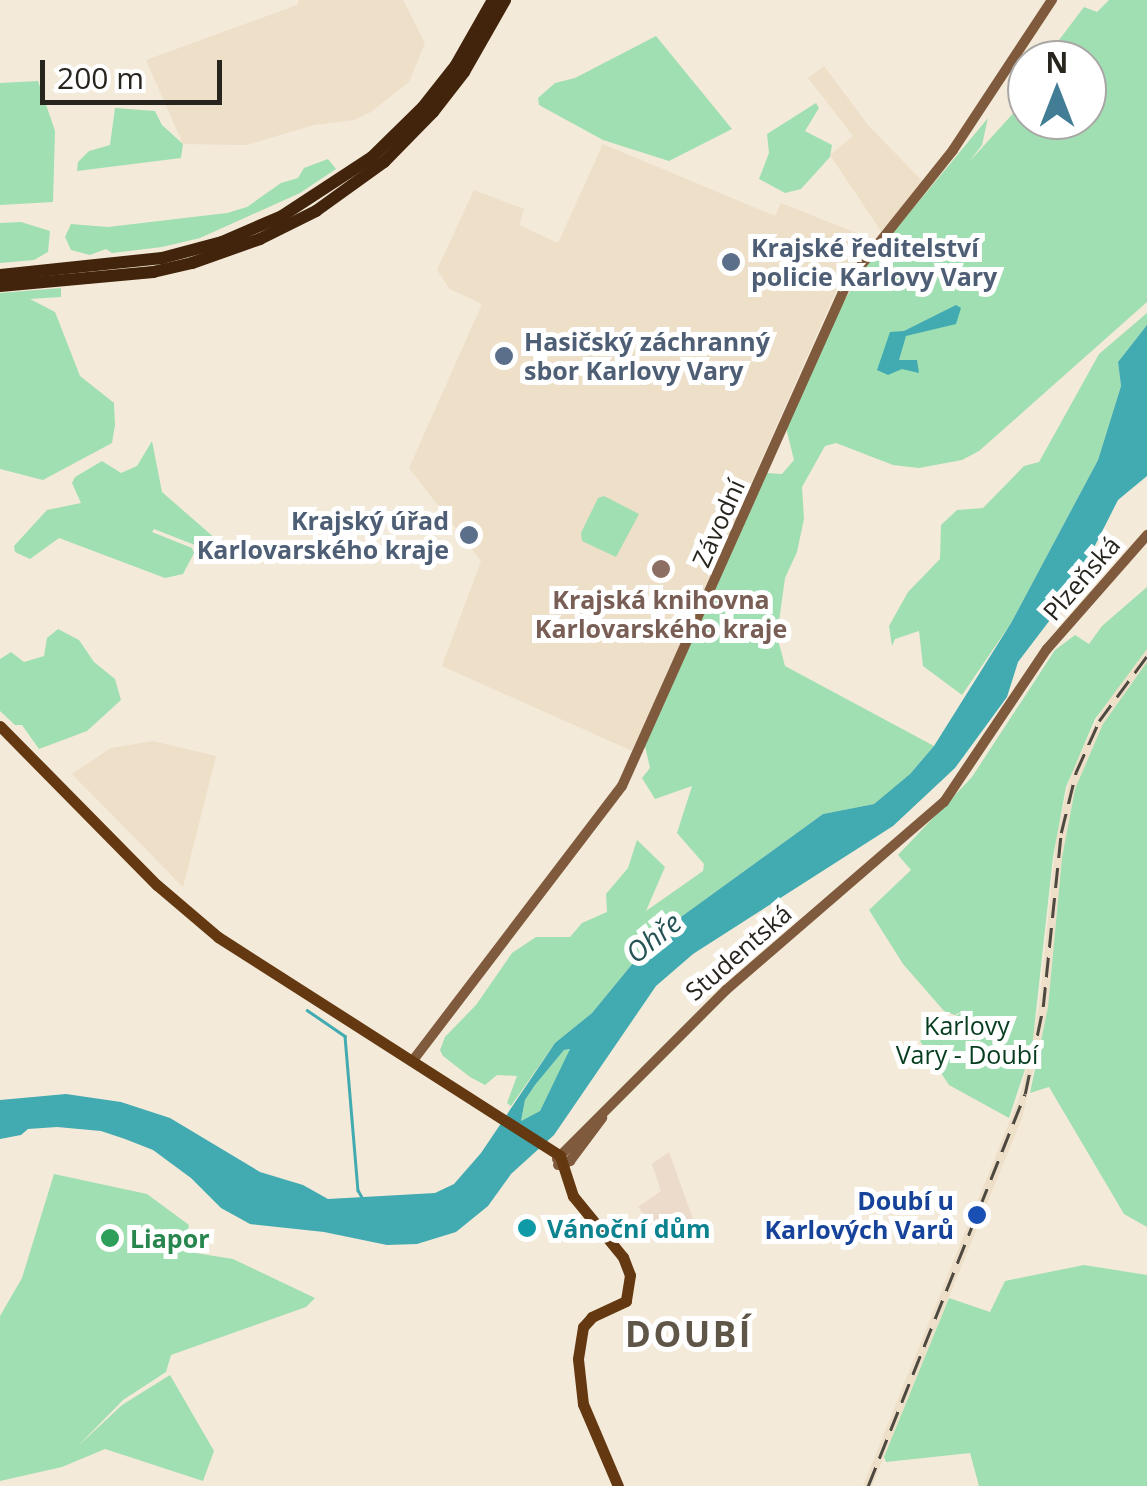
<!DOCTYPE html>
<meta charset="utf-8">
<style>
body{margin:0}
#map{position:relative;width:1147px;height:1486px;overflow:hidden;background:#f4ead9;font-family:"Open Sans",sans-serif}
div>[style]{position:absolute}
.built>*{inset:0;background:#eddfc8}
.education>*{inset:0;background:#ecdaca}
.green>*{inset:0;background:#a0dfb2}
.water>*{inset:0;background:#42abb1}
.stream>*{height:2.5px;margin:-1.25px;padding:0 1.25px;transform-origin:1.25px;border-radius:1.25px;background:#42abb1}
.secondary>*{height:10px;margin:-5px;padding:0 5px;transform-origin:5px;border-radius:5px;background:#7f5a3d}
.primary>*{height:11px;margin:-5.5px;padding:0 5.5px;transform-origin:5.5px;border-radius:5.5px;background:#643911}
.highway>*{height:12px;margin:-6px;padding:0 6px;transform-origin:6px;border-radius:6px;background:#41240b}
.rail>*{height:2.5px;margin-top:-1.25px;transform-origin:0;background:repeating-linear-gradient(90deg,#4d4840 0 20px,transparent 0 30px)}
.dots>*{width:28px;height:28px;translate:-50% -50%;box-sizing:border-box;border:5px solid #fff;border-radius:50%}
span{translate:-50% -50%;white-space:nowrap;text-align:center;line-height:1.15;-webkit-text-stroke:10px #fff;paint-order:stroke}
.service-label{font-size:25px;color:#4e5e75;font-weight:700}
.left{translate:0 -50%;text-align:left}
.right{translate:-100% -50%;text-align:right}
.street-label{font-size:25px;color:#28241e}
.education-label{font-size:25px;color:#785e54;font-weight:700}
.park-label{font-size:25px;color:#073d1f}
.transit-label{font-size:25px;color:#164399;font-weight:700}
.culture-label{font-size:25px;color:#0d838f;font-weight:700}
.leisure-label{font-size:25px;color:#27864d;font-weight:700}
.water-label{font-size:28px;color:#255355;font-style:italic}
.district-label{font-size:35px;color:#5f5648;font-weight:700;letter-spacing:2.5px}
.north{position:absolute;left:1007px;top:40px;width:100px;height:100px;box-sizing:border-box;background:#fff;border:2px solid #a9a7a5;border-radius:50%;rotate:0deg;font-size:28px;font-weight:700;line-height:40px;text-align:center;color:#28241e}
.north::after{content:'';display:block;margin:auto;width:35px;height:45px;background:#417e95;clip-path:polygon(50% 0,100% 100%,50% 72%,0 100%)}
.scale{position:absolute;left:40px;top:60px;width:182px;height:45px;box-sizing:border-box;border:5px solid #28241e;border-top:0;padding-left:12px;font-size:30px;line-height:35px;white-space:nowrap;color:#28241e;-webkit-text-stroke:8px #fff;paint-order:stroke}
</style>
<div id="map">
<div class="built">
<div style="clip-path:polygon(299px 0,403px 0,425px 43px,409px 82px,371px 112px,354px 120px,314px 125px,246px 145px,183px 144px,146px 60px,297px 5px)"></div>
<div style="clip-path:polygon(824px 66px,868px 125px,925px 184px,881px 231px,830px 155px,853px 136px,808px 78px)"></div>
<div style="clip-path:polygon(603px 144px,775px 216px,781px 203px,861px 235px,632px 751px,442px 666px,481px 561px,409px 468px,482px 304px,450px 289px,437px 270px,474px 190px,524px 209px,519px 225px,558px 243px)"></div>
<div style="clip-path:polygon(1147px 649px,1147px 662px,1103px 724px,1075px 789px,1062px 858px,1048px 1007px,1022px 1118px,872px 1486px,863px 1486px,1021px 1093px,1039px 1006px,1057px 832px,1072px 771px,1105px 703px)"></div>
<div style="clip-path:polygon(153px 741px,216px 756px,183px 887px,72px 774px,111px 748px)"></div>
</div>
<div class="education">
<div style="clip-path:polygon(669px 1152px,697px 1230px,666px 1242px,638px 1207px,661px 1191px,652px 1164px)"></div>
</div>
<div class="green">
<div style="clip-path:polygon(1109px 0,1147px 0,1147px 302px,979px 451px,962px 460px,919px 468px,893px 465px,836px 443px,825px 446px,802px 487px,804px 519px,797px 552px,785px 578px,777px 636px,785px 666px,934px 746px,910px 774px,874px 804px,823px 814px,656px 935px,592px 1013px,555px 1043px,511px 1106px,507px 1103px,517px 1076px,497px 1075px,485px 1085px,470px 1077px,443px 1056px,440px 1050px,445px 1037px,476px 1005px,512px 953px,536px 937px,570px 937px,582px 923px,607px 912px,606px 894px,628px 868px,637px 840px,665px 867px,646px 911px,703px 871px,704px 864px,677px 833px,692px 786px,655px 799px,642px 778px,650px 768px,645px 746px,767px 473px,782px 474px,794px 460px,786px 428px,844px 301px,866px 265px,988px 118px,982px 145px,969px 162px,1027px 98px,1027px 120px,1087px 120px,1087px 60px,1061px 60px,1053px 48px,1084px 7px,1097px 12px)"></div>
<div style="clip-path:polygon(656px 36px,732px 129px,669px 161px,603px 140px,539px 105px,538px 98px,555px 83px,575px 78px)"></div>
<div style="clip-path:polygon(38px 81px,55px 131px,53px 202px,0 205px,0 83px)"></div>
<div style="clip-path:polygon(816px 103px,819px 108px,805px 131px,832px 145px,830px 157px,801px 189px,785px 193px,759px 179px,769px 153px,767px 134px)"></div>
<div style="clip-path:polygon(115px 108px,155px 111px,162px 125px,183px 144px,181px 158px,77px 171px,78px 162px,89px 151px,110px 145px)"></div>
<div style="clip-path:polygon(328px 159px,336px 169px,300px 193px,200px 238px,162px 247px,112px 253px,106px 249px,90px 255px,71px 250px,65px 237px,71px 224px,108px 227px,227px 213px,247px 207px,281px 183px,298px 178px,304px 168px)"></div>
<div style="clip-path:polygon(21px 222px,50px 231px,48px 252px,34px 260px,0 263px,0 223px)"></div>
<div style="clip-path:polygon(61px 288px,61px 297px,30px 299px,55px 312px,80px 376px,114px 403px,115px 425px,112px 443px,43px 480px,0 469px,0 293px)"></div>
<div style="clip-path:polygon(1147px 313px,1147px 325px,1118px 362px,1121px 386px,1098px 460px,1011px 623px,962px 695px,923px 666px,919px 631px,895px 639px,892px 646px,889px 626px,908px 592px,940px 559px,941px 525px,957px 510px,983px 508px,1024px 466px,1039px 462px,1099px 354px)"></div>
<div style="clip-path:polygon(152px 441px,162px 492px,225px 547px,205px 549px,154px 529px,152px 532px,192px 548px,194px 553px,183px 574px,165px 578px,59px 538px,30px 559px,15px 552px,14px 546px,47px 510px,81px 503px,72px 483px,75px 477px,102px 461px,121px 473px,137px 466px)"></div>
<div style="clip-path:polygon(604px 496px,639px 514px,616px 557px,582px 541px,581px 533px,598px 498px)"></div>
<div style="clip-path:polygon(1147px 587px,1147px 649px,1095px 719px,1066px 787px,1053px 857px,1032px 1048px,1009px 1118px,949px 1085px,920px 1041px,966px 1009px,955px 1015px,944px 1011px,903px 964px,869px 910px,911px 870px,898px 855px,972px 777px,1055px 650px,1075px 635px,1089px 644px,1102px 626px)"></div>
<div style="clip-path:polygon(58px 629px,79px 640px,94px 662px,115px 679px,121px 700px,87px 731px,39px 749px,22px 725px,15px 725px,0 711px,0 659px,11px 652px,24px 662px,44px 656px,47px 638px)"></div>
<div style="clip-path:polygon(1147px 662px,1147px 1227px,1124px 1214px,1049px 1087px,1030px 1093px,1048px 1007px,1062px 858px,1075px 789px,1103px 724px)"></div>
<div style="clip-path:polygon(571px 1049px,540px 1111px,521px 1121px,525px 1100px,535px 1085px,564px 1050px)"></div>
<div style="clip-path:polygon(54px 1174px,147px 1194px,189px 1225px,183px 1251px,233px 1259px,315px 1298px,306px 1307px,171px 1355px,166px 1372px,123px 1400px,77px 1447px,122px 1405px,170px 1375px,214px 1451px,203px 1481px,105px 1449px,62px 1467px,0 1481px,0 1316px,22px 1278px)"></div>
<div style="clip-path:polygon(1084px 1265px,1147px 1275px,1147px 1486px,979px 1486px,970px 1453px,886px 1462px,884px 1457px,949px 1298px,990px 1312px,1005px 1281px)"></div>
</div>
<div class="water">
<div style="clip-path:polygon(956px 305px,961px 308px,956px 324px,906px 336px,899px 360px,917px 360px,919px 373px,902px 369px,888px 375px,877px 370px,890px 332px,904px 331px)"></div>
<div style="clip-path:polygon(evenodd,1147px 325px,1147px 476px,1118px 500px,1072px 591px,1018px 662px,1007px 697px,955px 768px,893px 826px,693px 954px,656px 986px,554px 1135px,511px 1174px,488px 1206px,456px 1232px,417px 1244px,387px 1245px,324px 1232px,250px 1224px,221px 1208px,191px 1178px,153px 1150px,125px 1139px,101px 1131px,57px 1127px,28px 1129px,21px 1135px,0 1139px,0 1100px,66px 1094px,121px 1102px,170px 1118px,260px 1172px,303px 1185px,328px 1199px,435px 1193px,454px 1184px,481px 1153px,555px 1043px,592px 1013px,656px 935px,823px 814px,874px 804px,910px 774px,934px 746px,1011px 623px,1098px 460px,1121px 386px,1118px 362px,1147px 325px,570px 1049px,540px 1111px,521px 1121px,525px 1100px,535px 1085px,564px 1050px,570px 1049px)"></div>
</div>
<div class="stream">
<div style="left:307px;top:1010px;width:46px;rotate:34.4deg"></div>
<div style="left:345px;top:1036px;width:155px;rotate:85.2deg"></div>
<div style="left:358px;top:1190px;width:13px;rotate:61deg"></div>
</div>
<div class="secondary">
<div style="left:414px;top:1059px;width:343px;rotate:-52.7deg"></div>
<div style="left:622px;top:786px;width:551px;rotate:-65.9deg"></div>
<div style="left:847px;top:283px;width:170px;rotate:-51.4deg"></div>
<div style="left:953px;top:150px;width:180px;rotate:-56.6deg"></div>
<div style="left:557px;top:1159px;width:239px;rotate:-45deg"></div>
<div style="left:726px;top:990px;width:288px;rotate:-40.8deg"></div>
<div style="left:944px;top:802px;width:184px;rotate:-56.1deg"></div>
<div style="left:1047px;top:649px;width:152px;rotate:-48.7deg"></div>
<div style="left:558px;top:1165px;width:13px;rotate:-18deg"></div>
<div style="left:570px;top:1161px;width:54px;rotate:-53.3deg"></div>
</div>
<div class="primary">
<div style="left:0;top:726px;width:223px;rotate:45.4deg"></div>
<div style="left:157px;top:885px;width:80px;rotate:40.4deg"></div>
<div style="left:218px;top:937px;width:406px;rotate:32.6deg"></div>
<div style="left:560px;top:1156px;width:42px;rotate:72deg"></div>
<div style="left:573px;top:1196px;width:79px;rotate:50.7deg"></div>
<div style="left:623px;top:1257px;width:19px;rotate:69deg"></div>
<div style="left:630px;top:1275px;width:26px;rotate:99deg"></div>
<div style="left:626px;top:1301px;width:38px;rotate:155deg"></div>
<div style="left:592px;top:1317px;width:13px;rotate:132deg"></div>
<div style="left:583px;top:1327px;width:32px;rotate:99deg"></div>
<div style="left:578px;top:1359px;width:45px;rotate:83.7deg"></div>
<div style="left:583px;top:1404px;width:89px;rotate:66.9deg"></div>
</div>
<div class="highway">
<div style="left:0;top:275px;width:163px;rotate:-6deg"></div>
<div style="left:162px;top:258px;width:62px;rotate:-14.9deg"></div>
<div style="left:222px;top:242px;width:65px;rotate:-23.4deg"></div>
<div style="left:282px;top:216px;width:108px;rotate:-33.2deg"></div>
<div style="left:372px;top:157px;width:71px;rotate:-44.4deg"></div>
<div style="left:423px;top:107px;width:53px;rotate:-51.8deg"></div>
<div style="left:456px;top:65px;width:75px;rotate:-60.4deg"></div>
<div style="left:0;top:286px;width:154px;rotate:-5.2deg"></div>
<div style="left:153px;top:272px;width:40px;rotate:-13deg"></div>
<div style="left:192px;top:263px;width:72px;rotate:-19.4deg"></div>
<div style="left:260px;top:239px;width:63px;rotate:-26.6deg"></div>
<div style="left:316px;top:211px;width:84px;rotate:-35.8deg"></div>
<div style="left:384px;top:162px;width:70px;rotate:-45.6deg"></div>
<div style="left:433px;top:112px;width:51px;rotate:-52.2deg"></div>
<div style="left:464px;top:72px;width:83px;rotate:-60.3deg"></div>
</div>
<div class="rail">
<div style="left:868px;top:1486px;width:422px;rotate:-68.2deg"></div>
<div style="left:1025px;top:1094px;width:89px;rotate:-78.3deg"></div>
<div style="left:1043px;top:1007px;width:175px;rotate:-84.1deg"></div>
<div style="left:1061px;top:833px;width:63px;rotate:-76.2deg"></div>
<div style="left:1076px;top:772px;width:56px;rotate:-65.7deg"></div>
<div style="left:1099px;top:721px;width:81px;rotate:-53.6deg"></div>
</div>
<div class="dots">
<div style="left:731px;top:262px;background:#5c6f8a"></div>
<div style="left:504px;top:356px;background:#5c6f8a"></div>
<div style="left:469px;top:535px;background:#5c6f8a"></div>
<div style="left:661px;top:569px;background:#8d6e63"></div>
<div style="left:977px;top:1215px;background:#1a4fb4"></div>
<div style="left:527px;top:1228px;background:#0f9aa8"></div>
<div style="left:110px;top:1238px;background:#2e9e5b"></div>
</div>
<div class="service-label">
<span class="left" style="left:751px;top:262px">Krajské ředitelství<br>policie Karlovy Vary</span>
<span class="left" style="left:524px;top:356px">Hasičský záchranný<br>sbor Karlovy Vary</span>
<span class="right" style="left:449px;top:535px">Krajský úřad<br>Karlovarského kraje</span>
</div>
<div class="street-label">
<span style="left:718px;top:523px;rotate:-66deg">Závodní</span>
<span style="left:1081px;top:578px;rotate:-49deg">Plzeňská</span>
<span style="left:738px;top:952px;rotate:-41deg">Studentská</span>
</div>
<div class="education-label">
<span style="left:661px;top:614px">Krajská knihovna<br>Karlovarského kraje</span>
</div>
<div class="park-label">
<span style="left:967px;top:1040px">Karlovy<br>Vary - Doubí</span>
</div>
<div class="transit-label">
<span class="right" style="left:954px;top:1215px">Doubí u<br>Karlových Varů</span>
</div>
<div class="culture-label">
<span class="left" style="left:547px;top:1228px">Vánoční dům</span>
</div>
<div class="leisure-label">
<span class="left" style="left:130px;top:1238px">Liapor</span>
</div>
<div class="water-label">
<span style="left:653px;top:937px;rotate:-39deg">Ohře</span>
</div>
<div class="district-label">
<span style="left:689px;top:1334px">DOUBÍ</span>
</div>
<div class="north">N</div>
<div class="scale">200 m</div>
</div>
